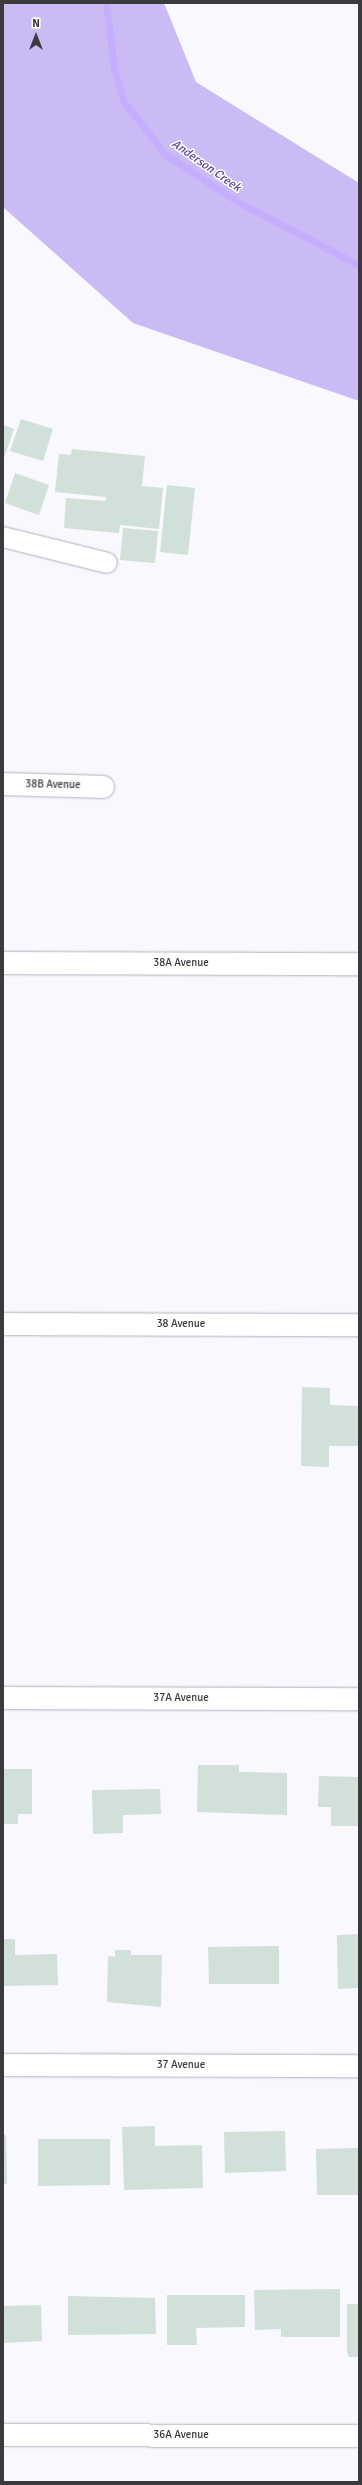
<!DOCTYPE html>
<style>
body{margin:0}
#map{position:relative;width:362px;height:2485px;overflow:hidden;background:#f9f8fe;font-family:Signika,sans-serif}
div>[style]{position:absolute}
.green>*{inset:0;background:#cabbf4}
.stream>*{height:7px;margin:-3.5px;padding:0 3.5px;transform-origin:3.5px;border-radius:3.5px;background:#c4aefe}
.building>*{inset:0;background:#d1e0d8}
.roads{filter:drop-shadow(0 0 1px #b4b0bd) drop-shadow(0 0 1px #b4b0bd)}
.pedestrian>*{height:20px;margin:-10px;padding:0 10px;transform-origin:10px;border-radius:10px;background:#fff}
.minor>*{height:22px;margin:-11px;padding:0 11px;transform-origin:11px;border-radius:11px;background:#fff}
span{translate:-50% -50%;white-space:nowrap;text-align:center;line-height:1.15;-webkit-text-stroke:3px #fff;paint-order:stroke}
.street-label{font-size:11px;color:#3b3a3f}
.water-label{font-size:12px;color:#61419d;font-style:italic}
.frame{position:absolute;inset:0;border:4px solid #3b3a3f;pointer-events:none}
.north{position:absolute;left:16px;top:16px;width:40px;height:40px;-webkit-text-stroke:3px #fff;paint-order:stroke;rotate:0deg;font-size:11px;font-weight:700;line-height:16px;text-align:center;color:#3b3a3f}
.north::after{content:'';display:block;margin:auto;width:14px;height:18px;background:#3b3a3f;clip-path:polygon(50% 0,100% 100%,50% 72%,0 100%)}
</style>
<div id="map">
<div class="green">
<div style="clip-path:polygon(3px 3px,164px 3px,196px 82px,359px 183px,359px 401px,133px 323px,3px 207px)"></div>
</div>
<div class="stream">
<div style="left:106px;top:3px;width:65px;rotate:83deg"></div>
<div style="left:114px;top:68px;width:35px;rotate:74deg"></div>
<div style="left:124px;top:102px;width:66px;rotate:51.7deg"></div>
<div style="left:165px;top:154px;width:90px;rotate:33.2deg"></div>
<div style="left:240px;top:203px;width:134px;rotate:27.5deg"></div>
</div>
<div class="building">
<div style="clip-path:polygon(21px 419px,53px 429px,43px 461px,10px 451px)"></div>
<div style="clip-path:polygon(3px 425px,14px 429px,3px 461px)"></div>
<div style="clip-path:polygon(72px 449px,145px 456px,142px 486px,163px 488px,159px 529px,120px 525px,119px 533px,64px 528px,66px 498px,105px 501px,106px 497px,55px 492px,59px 454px,71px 455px)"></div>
<div style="clip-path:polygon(15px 473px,49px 485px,39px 515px,5px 503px)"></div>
<div style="clip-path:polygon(167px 485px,195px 488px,188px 555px,160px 552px)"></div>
<div style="clip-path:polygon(123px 528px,158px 531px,155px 563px,120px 560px)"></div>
<div style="clip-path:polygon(302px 1387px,330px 1388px,330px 1405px,359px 1406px,359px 1446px,329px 1446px,329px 1467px,301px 1466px)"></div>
<div style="clip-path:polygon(198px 1765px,239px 1765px,239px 1772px,287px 1773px,287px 1815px,197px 1812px)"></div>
<div style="clip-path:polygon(3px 1769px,32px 1769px,32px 1814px,18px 1814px,18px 1824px,3px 1824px)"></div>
<div style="clip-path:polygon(319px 1776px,359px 1777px,359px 1826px,331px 1826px,331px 1807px,318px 1807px)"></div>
<div style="clip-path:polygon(160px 1789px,161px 1814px,123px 1815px,123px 1833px,93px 1834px,92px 1790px)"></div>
<div style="clip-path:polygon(359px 1934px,359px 1988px,338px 1989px,337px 1935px)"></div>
<div style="clip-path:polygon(3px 1939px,15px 1939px,15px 1955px,57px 1954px,58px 1985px,3px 1986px)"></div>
<div style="clip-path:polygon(279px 1946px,279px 1984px,209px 1984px,208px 1947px)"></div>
<div style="clip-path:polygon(115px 1950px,131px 1950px,131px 1955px,162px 1955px,161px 2007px,107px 2002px,108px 1956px,115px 1957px)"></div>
<div style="clip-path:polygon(155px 2126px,155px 2146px,202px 2145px,203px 2188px,124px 2190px,122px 2127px)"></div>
<div style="clip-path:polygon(285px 2131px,286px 2171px,225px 2173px,224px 2132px)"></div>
<div style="clip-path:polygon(3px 2135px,6px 2135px,7px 2184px,3px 2184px)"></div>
<div style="clip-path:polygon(38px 2139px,110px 2139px,110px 2185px,38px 2186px)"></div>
<div style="clip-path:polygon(359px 2148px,359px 2195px,317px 2195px,316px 2149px)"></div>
<div style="clip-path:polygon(340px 2289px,340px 2337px,281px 2337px,281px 2329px,255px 2330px,254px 2290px)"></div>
<div style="clip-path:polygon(167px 2295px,245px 2295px,245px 2327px,196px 2328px,197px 2345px,167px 2345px)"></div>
<div style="clip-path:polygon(68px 2296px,155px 2298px,156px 2334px,68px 2335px)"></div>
<div style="clip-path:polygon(347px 2304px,359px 2304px,359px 2357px,349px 2357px,347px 2352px)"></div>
<div style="clip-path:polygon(41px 2305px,42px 2341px,3px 2343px,3px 2306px)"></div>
</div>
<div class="roads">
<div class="pedestrian">
<div style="left:3px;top:537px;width:107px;rotate:14deg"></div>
</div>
<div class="minor">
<div style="left:3px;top:784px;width:100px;rotate:1.7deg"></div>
<div style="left:3px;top:963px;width:356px;rotate:0.2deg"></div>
<div style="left:3px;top:1324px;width:356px;rotate:0.2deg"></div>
<div style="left:3px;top:1698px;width:356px;rotate:0.2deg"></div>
<div style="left:3px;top:2065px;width:356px;rotate:0.2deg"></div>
<div style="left:3px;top:2435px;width:356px;rotate:0.2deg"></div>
</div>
</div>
<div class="street-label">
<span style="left:53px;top:785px;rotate:1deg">38B Avenue</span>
<span style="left:181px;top:963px">38A Avenue</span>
<span style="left:181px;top:1324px">38 Avenue</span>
<span style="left:181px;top:1698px">37A Avenue</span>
<span style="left:181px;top:2065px">37 Avenue</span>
<span style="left:181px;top:2435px">36A Avenue</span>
</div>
<div class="water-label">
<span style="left:206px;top:166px;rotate:35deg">Anderson Creek</span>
</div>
<div class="frame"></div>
<div class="north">N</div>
</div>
